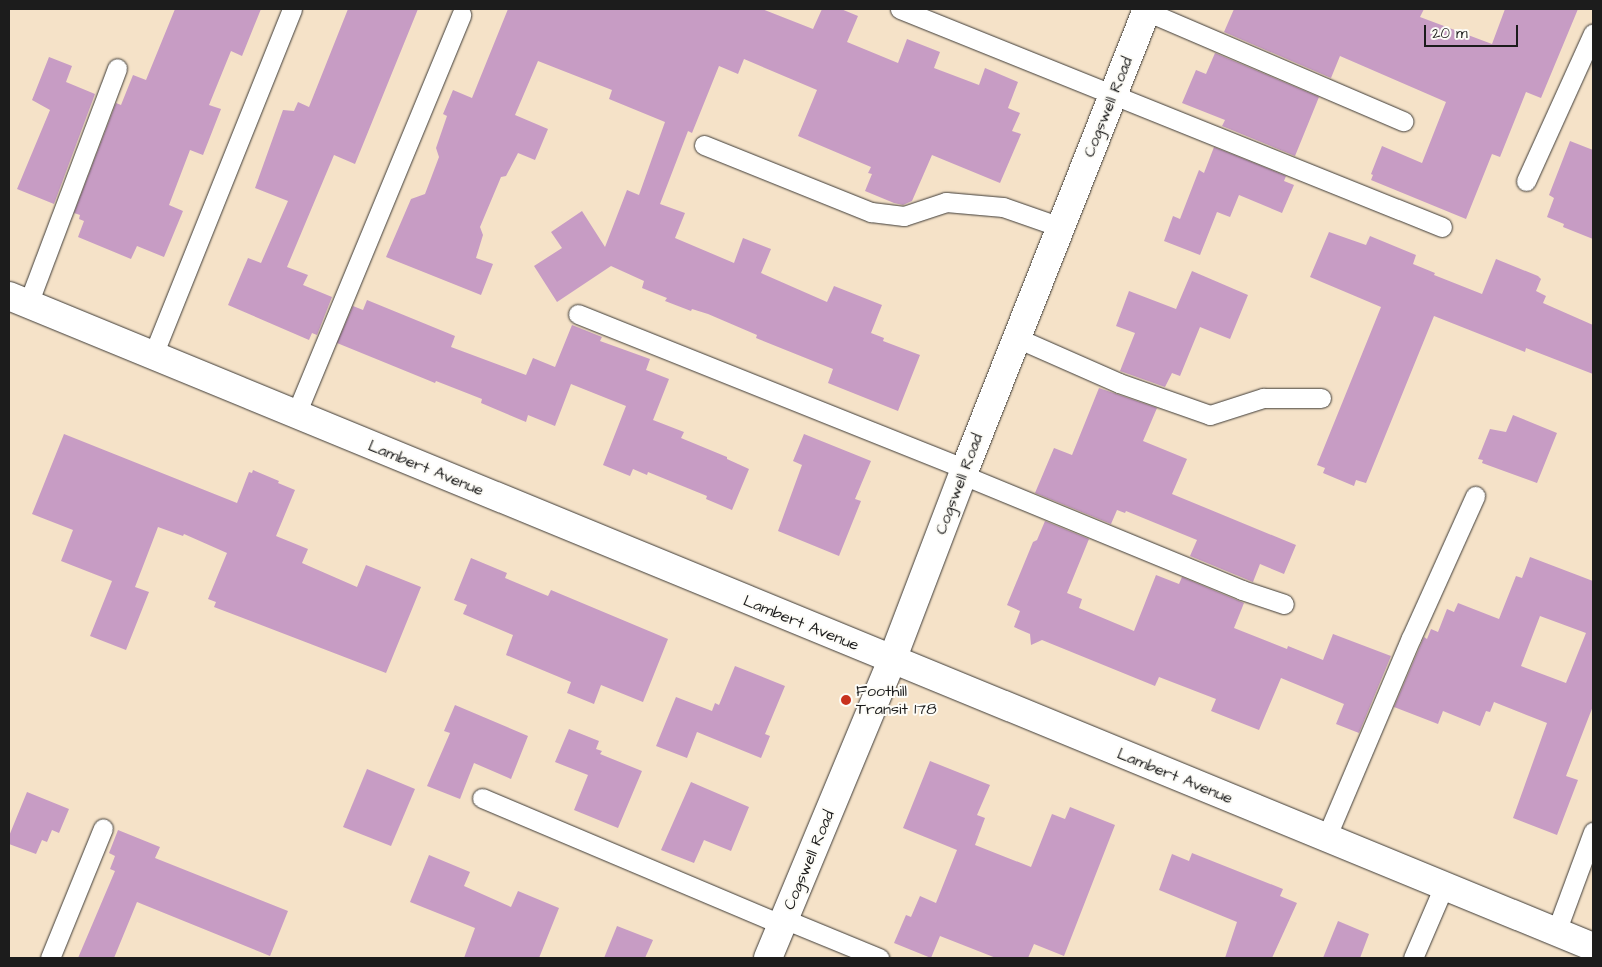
<!DOCTYPE html>
<style>
body{margin:0}
#map{position:relative;width:1602px;height:967px;overflow:hidden;background:#f5e2c8;font-family:"Architects Daughter",sans-serif}
div>[style]{position:absolute}
.building>*{inset:0;background:#c79cc4}
.roads{filter:drop-shadow(0 0 1px #3d3a36) drop-shadow(0 0 1px #3d3a36)}
.lane>*{height:19px;margin:-9.5px;padding:0 9.5px;transform-origin:9.5px;border-radius:9.5px;background:#fff}
.secondary>*{height:28px;margin:-14px;padding:0 14px;transform-origin:14px;border-radius:14px;background:#fff}
.dots>*{width:14px;height:14px;translate:-50% -50%;box-sizing:border-box;border:2px solid #fdfcf7;border-radius:50%}
span{translate:-50% -50%;white-space:nowrap;text-align:center;line-height:1.15;-webkit-text-stroke:4px #fdfcf7;paint-order:stroke}
.street-label{font-size:16px;color:#1c1c1c}
.poi-label{font-size:16px;color:#1c1c1c}
.left{translate:0 -50%;text-align:left}
.frame{position:absolute;inset:0;border:10px solid #1c1c1c;pointer-events:none}
.scale{position:absolute;left:1424px;top:25px;width:94px;height:22px;box-sizing:border-box;border:2px solid #1c1c1c;border-top:0;padding-left:6px;font-size:15px;line-height:18px;white-space:nowrap;color:#1c1c1c;-webkit-text-stroke:4px #fdfcf7;paint-order:stroke}
</style>
<div id="map">
<div class="building">
<div style="clip-path:polygon(175px 9px,261px 9px,242px 56px,231px 51px,209px 105px,221px 109px,203px 155px,190px 150px,169px 205px,183px 211px,164px 257px,137px 246px,131px 259px,78px 237px,84px 221px,79px 219px,80px 215px,74px 213px,116px 103px,121px 105px,133px 75px,146px 80px)"></div>
<div style="clip-path:polygon(348px 9px,418px 9px,355px 164px,334px 155px,287px 267px,308px 275px,303px 285px,332px 297px,317px 335px,312px 333px,309px 340px,228px 305px,248px 258px,261px 263px,288px 201px,255px 188px,283px 110px,294px 111px,298px 102px,309px 107px)"></div>
<div style="clip-path:polygon(508px 9px,762px 9px,813px 29px,822px 9px,841px 9px,858px 16px,847px 42px,898px 63px,907px 39px,940px 52px,934px 68px,979px 85px,985px 68px,1018px 82px,1008px 108px,1020px 113px,1012px 131px,1021px 134px,1000px 183px,932px 155px,912px 201px,903px 205px,894px 203px,865px 191px,872px 174px,868px 173px,871px 167px,798px 136px,817px 90px,744px 59px,738px 74px,719px 66px,692px 133px,688px 131px,660px 204px,685px 213px,675px 238px,734px 263px,743px 238px,771px 249px,761px 273px,827px 302px,834px 286px,882px 305px,871px 333px,884px 338px,883px 341px,920px 355px,898px 411px,828px 383px,833px 369px,756px 338px,757px 335px,708px 314px,692px 309px,691px 311px,665px 301px,667px 298px,642px 288px,644px 281px,611px 266px,557px 302px,534px 266px,562px 248px,551px 232px,582px 211px,605px 247px,627px 190px,639px 195px,665px 122px,609px 99px,612px 90px,538px 61px,515px 115px,548px 129px,535px 160px,518px 153px,506px 176px,501px 177px,480px 227px,483px 235px,476px 258px,493px 264px,481px 295px,386px 257px,411px 199px,425px 194px,439px 157px,436px 148px,447px 116px,443px 114px,453px 90px,472px 98px)"></div>
<div style="clip-path:polygon(1234px 9px,1424px 9px,1420px 17px,1492px 44px,1505px 9px,1578px 9px,1541px 98px,1526px 92px,1500px 157px,1492px 154px,1466px 219px,1371px 180px,1373px 175px,1371px 174px,1382px 146px,1422px 163px,1446px 102px,1340px 56px,1331px 78px,1224px 32px)"></div>
<div style="clip-path:polygon(1215px 53px,1319px 97px,1295px 156px,1222px 126px,1225px 120px,1182px 103px,1196px 70px,1206px 74px)"></div>
<div style="clip-path:polygon(49px 57px,72px 66px,66px 82px,95px 94px,54px 204px,17px 189px,50px 110px,32px 100px)"></div>
<div style="clip-path:polygon(1570px 141px,1593px 150px,1593px 239px,1563px 227px,1564px 224px,1547px 217px,1554px 198px,1549px 195px)"></div>
<div style="clip-path:polygon(1214px 147px,1286px 176px,1284px 181px,1294px 185px,1282px 213px,1239px 195px,1230px 217px,1217px 212px,1200px 255px,1164px 241px,1173px 216px,1180px 219px,1199px 170px,1204px 173px)"></div>
<div style="clip-path:polygon(1329px 232px,1366px 245px,1370px 236px,1416px 255px,1413px 264px,1435px 273px,1434px 275px,1482px 294px,1496px 259px,1538px 276px,1541px 279px,1536px 291px,1546px 296px,1543px 303px,1593px 325px,1593px 374px,1526px 348px,1525px 352px,1434px 316px,1366px 483px,1356px 480px,1354px 486px,1323px 473px,1325px 468px,1317px 465px,1381px 307px,1310px 277px)"></div>
<div style="clip-path:polygon(1192px 271px,1248px 295px,1230px 339px,1200px 327px,1180px 376px,1172px 373px,1165px 387px,1120px 371px,1135px 333px,1116px 326px,1129px 291px,1176px 309px)"></div>
<div style="clip-path:polygon(367px 300px,455px 336px,451px 347px,526px 375px,533px 358px,555px 367px,572px 325px,602px 337px,600px 341px,650px 359px,646px 370px,669px 379px,653px 420px,684px 432px,681px 438px,727px 457px,727px 459px,749px 469px,732px 510px,706px 499px,707px 496px,648px 472px,647px 475px,633px 469px,630px 476px,603px 465px,626px 406px,571px 384px,555px 426px,528px 415px,526px 422px,481px 403px,482px 399px,436px 381px,435px 383px,337px 343px,353px 306px,363px 310px)"></div>
<div style="clip-path:polygon(1099px 388px,1157px 408px,1143px 441px,1187px 459px,1172px 494px,1296px 545px,1284px 574px,1260px 564px,1253px 582px,1190px 556px,1197px 540px,1126px 511px,1125px 513px,1117px 510px,1111px 524px,1035px 493px,1054px 448px,1072px 455px)"></div>
<div style="clip-path:polygon(1513px 415px,1557px 433px,1537px 483px,1482px 463px,1483px 460px,1478px 459px,1490px 429px,1506px 432px)"></div>
<div style="clip-path:polygon(64px 434px,237px 503px,249px 472px,252px 473px,253px 470px,279px 481px,278px 483px,295px 490px,276px 536px,308px 549px,302px 563px,357px 587px,366px 565px,421px 587px,386px 673px,214px 607px,216px 602px,208px 599px,227px 553px,184px 534px,183px 536px,158px 527px,135px 587px,149px 592px,126px 650px,90px 636px,112px 581px,61px 561px,73px 530px,32px 514px)"></div>
<div style="clip-path:polygon(804px 434px,871px 461px,855px 499px,861px 501px,839px 556px,778px 531px,802px 465px,793px 461px)"></div>
<div style="clip-path:polygon(1045px 521px,1089px 539px,1067px 593px,1082px 599px,1079px 608px,1134px 631px,1156px 575px,1179px 584px,1182px 577px,1244px 603px,1234px 628px,1287px 649px,1288px 646px,1323px 660px,1333px 634px,1391px 656px,1359px 733px,1336px 724px,1344px 704px,1281px 678px,1259px 730px,1211px 711px,1216px 699px,1159px 677px,1155px 686px,1042px 640px,1031px 645px,1030px 634px,1014px 627px,1020px 611px,1007px 605px,1033px 542px,1037px 540px)"></div>
<div style="clip-path:polygon(evenodd,1530px 557px,1593px 581px,1593px 706px,1566px 776px,1578px 780px,1557px 835px,1513px 818px,1547px 723px,1494px 702px,1490px 712px,1486px 711px,1480px 726px,1443px 711px,1438px 724px,1394px 707px,1424px 637px,1427px 639px,1431px 629px,1438px 632px,1447px 609px,1454px 612px,1458px 603px,1499px 619px,1516px 576px,1522px 578px,1530px 557px,1540px 616px,1586px 633px,1566px 683px,1521px 666px,1540px 616px)"></div>
<div style="clip-path:polygon(471px 558px,507px 573px,505px 578px,548px 596px,551px 590px,668px 639px,643px 702px,601px 685px,594px 704px,567px 693px,571px 682px,506px 655px,513px 635px,463px 614px,467px 605px,454px 600px)"></div>
<div style="clip-path:polygon(735px 666px,785px 686px,765px 734px,770px 736px,761px 758px,697px 732px,687px 758px,656px 746px,676px 697px,712px 711px,715px 703px,719px 705px)"></div>
<div style="clip-path:polygon(455px 705px,528px 736px,511px 779px,474px 763px,460px 799px,427px 786px,450px 733px,444px 731px)"></div>
<div style="clip-path:polygon(569px 729px,599px 741px,596px 749px,602px 751px,600px 754px,642px 771px,618px 828px,574px 810px,588px 775px,555px 762px)"></div>
<div style="clip-path:polygon(930px 761px,990px 785px,977px 815px,985px 818px,975px 845px,1031px 867px,1052px 814px,1065px 819px,1070px 807px,1115px 825px,1064px 956px,1034px 944px,1028px 958px,996px 958px,940px 936px,931px 958px,894px 943px,906px 915px,911px 917px,920px 896px,936px 903px,957px 850px,903px 828px)"></div>
<div style="clip-path:polygon(367px 769px,415px 789px,391px 846px,343px 827px)"></div>
<div style="clip-path:polygon(691px 782px,749px 807px,731px 851px,704px 840px,694px 863px,661px 850px)"></div>
<div style="clip-path:polygon(27px 792px,69px 809px,59px 833px,52px 830px,47px 842px,42px 840px,36px 854px,9px 844px,9px 836px)"></div>
<div style="clip-path:polygon(118px 830px,160px 847px,155px 858px,288px 911px,270px 956px,137px 902px,114px 958px,78px 958px,115px 871px,110px 869px,115px 856px,109px 853px)"></div>
<div style="clip-path:polygon(1192px 853px,1283px 889px,1280px 896px,1297px 903px,1272px 958px,1225px 958px,1237px 922px,1159px 890px,1172px 854px,1189px 861px)"></div>
<div style="clip-path:polygon(429px 855px,470px 872px,464px 886px,511px 907px,518px 891px,559px 908px,539px 958px,464px 958px,475px 928px,410px 902px)"></div>
<div style="clip-path:polygon(1338px 921px,1369px 934px,1360px 958px,1323px 958px)"></div>
<div style="clip-path:polygon(617px 926px,653px 940px,645px 958px,604px 958px)"></div>
</div>
<div class="roads">
<div class="lane">
<div style="left:900px;top:9px;width:584px;rotate:21.91deg"></div>
<div style="left:1146px;top:11px;width:280px;rotate:23.2deg"></div>
<div style="left:704px;top:145px;width:180px;rotate:21.9deg"></div>
<div style="left:871px;top:212px;width:33px;rotate:7deg"></div>
<div style="left:904px;top:216px;width:44px;rotate:-18.4deg"></div>
<div style="left:946px;top:202px;width:57px;rotate:5deg"></div>
<div style="left:1003px;top:207px;width:60px;rotate:19.3deg"></div>
<div style="left:1526px;top:181px;width:162px;rotate:-65.6deg"></div>
<div style="left:28px;top:304px;width:252px;rotate:-69.3deg"></div>
<div style="left:578px;top:314px;width:417px;rotate:21.8deg"></div>
<div style="left:1017px;top:338px;width:111px;rotate:23.8deg"></div>
<div style="left:1119px;top:383px;width:96px;rotate:19.4deg"></div>
<div style="left:1210px;top:415px;width:56px;rotate:-17.8deg"></div>
<div style="left:1263px;top:398px;width:58px"></div>
<div style="left:153px;top:355px;width:373px;rotate:-68.1deg"></div>
<div style="left:296px;top:414px;width:432px;rotate:-67.5deg"></div>
<div style="left:963px;top:475px;width:302px;rotate:22.4deg"></div>
<div style="left:1242px;top:590px;width:44px;rotate:18.4deg"></div>
<div style="left:482px;top:798px;width:326px;rotate:22.9deg"></div>
<div style="left:1326px;top:838px;width:217px;rotate:-67deg"></div>
<div style="left:1411px;top:638px;width:156px;rotate:-65.7deg"></div>
<div style="left:784px;top:919px;width:103px;rotate:22.3deg"></div>
<div style="left:1556px;top:932px;width:107px;rotate:-69.7deg"></div>
<div style="left:50px;top:958px;width:140px;rotate:-67.8deg"></div>
<div style="left:1413px;top:958px;width:78px;rotate:-66.7deg"></div>
</div>
<div class="secondary">
<div style="left:9px;top:296px;width:1713px;rotate:22.34deg"></div>
<div style="left:768px;top:958px;width:323px;rotate:-67.4deg"></div>
<div style="left:892px;top:660px;width:204px;rotate:-69.1deg"></div>
<div style="left:965px;top:469px;width:495px;rotate:-68.4deg"></div>
</div>
</div>
<div class="dots">
<div style="left:846px;top:700px;background:#c8321e"></div>
</div>
<div class="street-label">
<span style="left:1108px;top:107px;rotate:-68deg">Cogswell Road</span>
<span style="left:426px;top:468px;rotate:22deg">Lambert Avenue</span>
<span style="left:959px;top:484px;rotate:-69deg">Cogswell Road</span>
<span style="left:801px;top:623px;rotate:22deg">Lambert Avenue</span>
<span style="left:1175px;top:776px;rotate:22deg">Lambert Avenue</span>
<span style="left:809px;top:860px;rotate:-67deg">Cogswell Road</span>
</div>
<div class="poi-label">
<span class="left" style="left:856px;top:700px">Foothill<br>Transit 178</span>
</div>
<div class="frame"></div>
<div class="scale">20 m</div>
</div>
